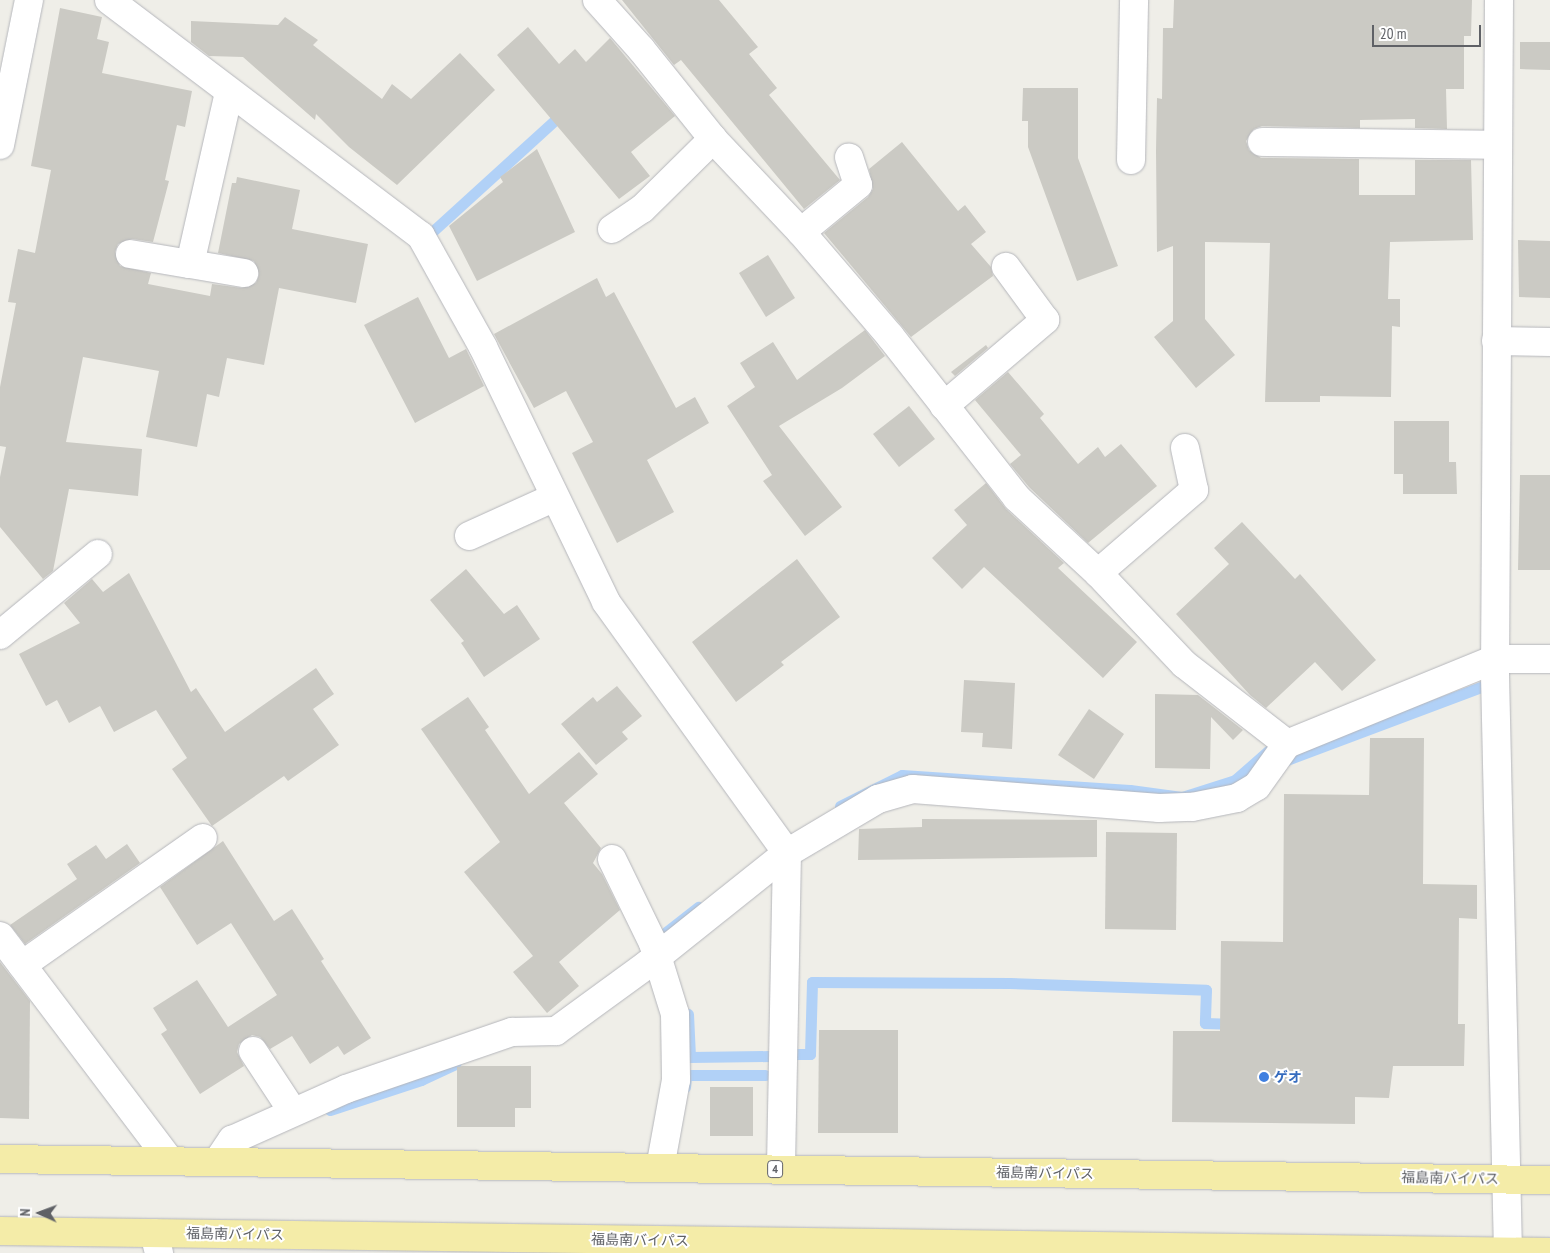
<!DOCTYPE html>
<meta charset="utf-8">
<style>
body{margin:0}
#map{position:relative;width:1550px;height:1253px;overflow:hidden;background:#efeee8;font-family:"PT Sans Narrow","Noto Sans JP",sans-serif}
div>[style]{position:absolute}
.stream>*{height:11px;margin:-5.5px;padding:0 5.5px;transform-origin:5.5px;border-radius:5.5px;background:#b1d1f7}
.building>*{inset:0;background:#cbcac4}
.roads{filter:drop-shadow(0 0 1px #b5b6bb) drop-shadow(0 0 1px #b5b6bb)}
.minor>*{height:28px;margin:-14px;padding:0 14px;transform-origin:14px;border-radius:14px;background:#fff}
.trunk>*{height:28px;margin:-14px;padding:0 14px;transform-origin:14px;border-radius:14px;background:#f4eca8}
.dots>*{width:14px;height:14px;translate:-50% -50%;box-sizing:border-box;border:2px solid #fff;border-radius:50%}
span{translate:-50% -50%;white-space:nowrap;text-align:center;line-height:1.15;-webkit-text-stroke:4px #fff;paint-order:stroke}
.shield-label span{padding:1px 4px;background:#fff;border:1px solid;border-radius:4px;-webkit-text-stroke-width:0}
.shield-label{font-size:12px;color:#5f6166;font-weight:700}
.shop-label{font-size:14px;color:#366cbe;font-weight:700}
.left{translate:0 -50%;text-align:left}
.street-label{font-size:14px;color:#5f6166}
.north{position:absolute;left:15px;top:1188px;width:50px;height:50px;-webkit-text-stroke:4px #fff;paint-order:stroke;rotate:272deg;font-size:14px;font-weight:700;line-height:20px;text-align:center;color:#5f6166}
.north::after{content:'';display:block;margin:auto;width:18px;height:22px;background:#5f6166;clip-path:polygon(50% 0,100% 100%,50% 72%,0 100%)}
.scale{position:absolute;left:1372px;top:25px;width:109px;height:22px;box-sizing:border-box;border:2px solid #5f6166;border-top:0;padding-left:6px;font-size:15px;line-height:18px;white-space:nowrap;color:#5f6166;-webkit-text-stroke:4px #fff;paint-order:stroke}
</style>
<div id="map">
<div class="stream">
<div style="left:433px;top:231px;width:178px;rotate:-42.3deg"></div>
<div style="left:1284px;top:761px;width:221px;rotate:-20.6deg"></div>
<div style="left:840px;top:806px;width:69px;rotate:-26.6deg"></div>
<div style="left:902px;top:775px;width:228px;rotate:3.8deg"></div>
<div style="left:1130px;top:790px;width:52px;rotate:7.7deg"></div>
<div style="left:1182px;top:797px;width:56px;rotate:-17.8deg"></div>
<div style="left:1235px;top:780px;width:44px;rotate:-41.3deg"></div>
<div style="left:666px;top:932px;width:41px;rotate:-38deg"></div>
<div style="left:688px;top:1014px;width:43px;rotate:87.3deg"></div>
<div style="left:690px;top:1057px;width:80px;rotate:-0.7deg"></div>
<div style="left:792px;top:1054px;width:18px"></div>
<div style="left:810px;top:1054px;width:72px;rotate:-88.4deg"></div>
<div style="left:812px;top:982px;width:198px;rotate:0.3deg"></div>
<div style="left:1010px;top:983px;width:196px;rotate:2deg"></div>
<div style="left:1206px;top:990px;width:33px;rotate:92deg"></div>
<div style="left:1205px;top:1023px;width:31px;rotate:2deg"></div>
<div style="left:685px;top:1087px;width:12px;rotate:-85deg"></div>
<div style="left:686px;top:1075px;width:79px"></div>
<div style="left:330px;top:1110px;width:96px;rotate:-18.2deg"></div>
<div style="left:421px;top:1080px;width:38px;rotate:-25deg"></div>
</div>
<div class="building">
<div style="clip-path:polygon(622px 0,719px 0,758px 47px,749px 54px,777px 88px,769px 95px,840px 180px,804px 209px,681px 60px,674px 65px)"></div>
<div style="clip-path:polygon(1174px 0,1472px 0,1471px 36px,1464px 36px,1464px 89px,1446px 89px,1447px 129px,1415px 128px,1415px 119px,1360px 120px,1360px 128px,1262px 126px,1254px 129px,1246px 141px,1249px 150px,1261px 158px,1359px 159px,1359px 195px,1415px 195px,1415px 160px,1471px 160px,1473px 240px,1390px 242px,1388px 299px,1400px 299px,1400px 327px,1392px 326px,1391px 397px,1320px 396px,1320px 402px,1265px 402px,1270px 243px,1205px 242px,1205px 319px,1235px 355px,1196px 388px,1154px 337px,1173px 321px,1173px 246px,1157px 252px,1156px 151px,1157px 98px,1162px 99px,1163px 28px,1173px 28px)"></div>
<div style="clip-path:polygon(60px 8px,102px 17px,97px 39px,109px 42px,102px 73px,192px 91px,185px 127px,177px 125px,165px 180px,169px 181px,153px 242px,132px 239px,118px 244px,115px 252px,120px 266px,151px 273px,148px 284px,210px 296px,212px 284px,242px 288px,256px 283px,259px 275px,254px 261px,218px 253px,232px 183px,236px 183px,237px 177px,300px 190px,292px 229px,368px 244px,356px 303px,279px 288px,264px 365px,227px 358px,219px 397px,207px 394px,197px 447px,146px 437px,159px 371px,83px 357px,66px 442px,142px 449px,138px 496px,69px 489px,53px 571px,43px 579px,0 527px,0 477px,6px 447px,0 446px,0 387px,16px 303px,8px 302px,18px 249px,35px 253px,51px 170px,31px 166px)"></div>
<div style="clip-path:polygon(285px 17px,318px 40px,313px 45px,382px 99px,392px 84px,411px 99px,460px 53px,495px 90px,397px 185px,349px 147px,316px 114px,315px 120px,243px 57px,209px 56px,191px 42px,191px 21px,278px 25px)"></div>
<div style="clip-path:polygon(528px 27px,559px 64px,575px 49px,586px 62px,610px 38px,675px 116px,631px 152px,650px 176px,619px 199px,497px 55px)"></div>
<div style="clip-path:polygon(1520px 42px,1550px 42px,1550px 70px,1520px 69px)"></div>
<div style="clip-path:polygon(1023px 88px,1078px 88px,1078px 158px,1118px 266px,1077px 281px,1028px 147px,1028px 121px,1022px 121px)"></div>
<div style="clip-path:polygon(902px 142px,958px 211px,965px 205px,986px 232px,971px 244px,991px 267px,993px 276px,911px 337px,824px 233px,868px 197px,873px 189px,869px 169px)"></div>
<div style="clip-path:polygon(537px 149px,575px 232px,477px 281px,449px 226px,503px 182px,500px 177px)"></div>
<div style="clip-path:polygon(1518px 240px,1550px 241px,1550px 298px,1519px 297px)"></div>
<div style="clip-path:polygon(768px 255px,795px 298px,766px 317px,739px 273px)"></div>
<div style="clip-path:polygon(597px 278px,606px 297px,614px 292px,676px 408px,695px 397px,709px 423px,647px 460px,674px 512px,617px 543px,572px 453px,593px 442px,566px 391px,534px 408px,494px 334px)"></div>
<div style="clip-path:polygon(418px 297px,449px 358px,466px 349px,484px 386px,415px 423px,364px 325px)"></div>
<div style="clip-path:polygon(865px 330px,885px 356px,842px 388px,779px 426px,842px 507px,805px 536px,763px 481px,772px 475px,727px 406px,755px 387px,740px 363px,773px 342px,797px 380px)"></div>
<div style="clip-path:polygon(986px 345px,988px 348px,955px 376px,951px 372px)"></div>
<div style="clip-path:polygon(1008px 372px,1044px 414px,1040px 418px,1078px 464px,1098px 447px,1105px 457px,1121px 444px,1157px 486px,1088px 543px,1029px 487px,1010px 464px,1021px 455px,975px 400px)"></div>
<div style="clip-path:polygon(909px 406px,935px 439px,899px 467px,873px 434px)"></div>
<div style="clip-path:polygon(1394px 421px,1449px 421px,1449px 462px,1456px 462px,1457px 494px,1403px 494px,1403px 474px,1394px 474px)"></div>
<div style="clip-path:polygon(1520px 475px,1550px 475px,1550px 570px,1518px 570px)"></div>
<div style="clip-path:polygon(986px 483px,1006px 509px,1064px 563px,1058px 568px,1137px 642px,1103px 678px,984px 567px,962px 589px,932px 558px,967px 525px,954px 510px)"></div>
<div style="clip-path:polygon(1242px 522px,1295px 579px,1300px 574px,1376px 660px,1342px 691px,1315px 662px,1266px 708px,1250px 695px,1176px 614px,1229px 564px,1214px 548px)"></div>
<div style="clip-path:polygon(797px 559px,840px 617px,781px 662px,784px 665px,736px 702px,692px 642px)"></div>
<div style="clip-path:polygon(466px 569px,504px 614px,517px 605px,540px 639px,484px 677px,461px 643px,464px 641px,430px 600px)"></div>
<div style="clip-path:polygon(129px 573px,191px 692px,196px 688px,225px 732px,316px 668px,334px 694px,313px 709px,339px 745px,288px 781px,284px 776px,212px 826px,172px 769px,187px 758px,156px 710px,114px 732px,100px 706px,69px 723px,57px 700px,46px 706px,19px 654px,80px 623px,64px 603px,92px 579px,103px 592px)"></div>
<div style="clip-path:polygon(964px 680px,1015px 683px,1012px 749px,982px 747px,983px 733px,961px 732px)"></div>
<div style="clip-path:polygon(617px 686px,642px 716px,622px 732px,628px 739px,596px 765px,561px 724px,593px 697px,597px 702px)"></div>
<div style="clip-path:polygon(1155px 694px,1198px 695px,1243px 730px,1233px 740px,1211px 717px,1210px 769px,1155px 768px)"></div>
<div style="clip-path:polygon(468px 697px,489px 727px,485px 730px,529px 794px,579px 752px,598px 774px,564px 803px,601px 848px,593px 863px,602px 874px,620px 910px,559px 962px,579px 986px,547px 1013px,513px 972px,533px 956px,464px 872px,500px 842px,421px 729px)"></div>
<div style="clip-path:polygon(1089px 709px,1124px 734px,1094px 779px,1058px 755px)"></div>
<div style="clip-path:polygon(1370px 738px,1424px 738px,1423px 884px,1477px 885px,1477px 919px,1459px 918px,1458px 1024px,1465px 1024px,1464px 1066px,1393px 1066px,1389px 1098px,1355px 1097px,1355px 1124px,1172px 1122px,1173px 1031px,1220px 1031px,1221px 941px,1283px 942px,1284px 794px,1369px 795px)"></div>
<div style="clip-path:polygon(922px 819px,1097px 820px,1097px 857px,858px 860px,859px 829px,922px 827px)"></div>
<div style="clip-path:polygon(1106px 832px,1177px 833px,1176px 930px,1105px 929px)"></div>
<div style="clip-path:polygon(223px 841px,274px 921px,292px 909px,324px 959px,321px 961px,371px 1038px,344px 1055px,338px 1046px,310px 1064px,292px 1036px,270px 1049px,260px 1037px,252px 1035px,239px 1044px,237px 1052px,244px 1066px,200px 1094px,161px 1034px,167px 1030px,153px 1008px,197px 980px,228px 1027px,277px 995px,231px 923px,197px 945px,160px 887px)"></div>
<div style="clip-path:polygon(127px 844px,140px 863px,25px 944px,10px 925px,77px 879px,67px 864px,96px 845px,106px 859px)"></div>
<div style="clip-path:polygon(0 962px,30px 1001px,29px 1119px,0 1118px)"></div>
<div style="clip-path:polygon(819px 1030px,898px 1030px,898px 1133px,818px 1133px)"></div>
<div style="clip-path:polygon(462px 1066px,531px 1066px,531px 1108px,515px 1108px,515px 1127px,457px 1127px,457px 1067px)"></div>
<div style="clip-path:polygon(710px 1087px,753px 1087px,753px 1136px,710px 1136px)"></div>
</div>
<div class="roads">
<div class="minor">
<div style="left:109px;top:0;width:391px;rotate:37.1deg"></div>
<div style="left:421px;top:236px;width:127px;rotate:60.8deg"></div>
<div style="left:483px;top:347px;width:283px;rotate:64.2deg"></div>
<div style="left:606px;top:602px;width:309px;rotate:54.2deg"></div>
<div style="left:787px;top:853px;width:316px;rotate:91.1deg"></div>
<div style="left:597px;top:0;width:66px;rotate:48.1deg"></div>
<div style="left:641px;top:49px;width:115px;rotate:51.3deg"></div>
<div style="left:713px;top:139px;width:128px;rotate:46.6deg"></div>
<div style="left:801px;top:232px;width:137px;rotate:49.4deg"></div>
<div style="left:890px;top:336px;width:206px;rotate:51.9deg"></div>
<div style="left:1017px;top:498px;width:110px;rotate:42.8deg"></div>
<div style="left:1098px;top:573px;width:125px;rotate:46.6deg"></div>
<div style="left:1184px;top:664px;width:130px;rotate:37.8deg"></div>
<div style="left:1287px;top:744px;width:225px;rotate:-22.2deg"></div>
<div style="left:1495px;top:659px;width:55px"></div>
<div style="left:1499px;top:0;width:675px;rotate:90.34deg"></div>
<div style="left:1495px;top:675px;width:578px;rotate:88.71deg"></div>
<div style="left:1262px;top:142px;width:236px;rotate:0.7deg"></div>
<div style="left:0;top:145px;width:148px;rotate:-78.7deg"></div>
<div style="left:1131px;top:160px;width:160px;rotate:-88.9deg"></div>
<div style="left:612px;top:229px;width:36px;rotate:-34deg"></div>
<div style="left:642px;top:209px;width:100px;rotate:-44.6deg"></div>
<div style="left:801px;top:232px;width:74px;rotate:-39.5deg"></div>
<div style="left:858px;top:185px;width:29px;rotate:-108deg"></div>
<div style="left:130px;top:254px;width:61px;rotate:9.5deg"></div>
<div style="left:190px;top:264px;width:175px;rotate:-77.2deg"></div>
<div style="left:190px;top:264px;width:55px;rotate:9.5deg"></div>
<div style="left:1496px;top:341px;width:54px;rotate:1.1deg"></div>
<div style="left:944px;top:406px;width:133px;rotate:-40.4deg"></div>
<div style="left:1045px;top:320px;width:66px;rotate:-126.3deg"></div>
<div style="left:469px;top:536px;width:94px;rotate:-24.4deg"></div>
<div style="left:1098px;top:573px;width:127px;rotate:-40.8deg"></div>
<div style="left:1194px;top:490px;width:43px;rotate:-102.1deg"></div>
<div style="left:0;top:635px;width:127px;rotate:-39.6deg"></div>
<div style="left:612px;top:859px;width:93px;rotate:64deg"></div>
<div style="left:653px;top:943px;width:74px;rotate:72.8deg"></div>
<div style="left:675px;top:1014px;width:66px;rotate:89.1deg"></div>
<div style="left:676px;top:1080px;width:89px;rotate:100.3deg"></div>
<div style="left:0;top:936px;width:282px;rotate:52.9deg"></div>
<div style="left:22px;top:965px;width:221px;rotate:-35.1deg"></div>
<div style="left:253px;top:1051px;width:73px;rotate:56.7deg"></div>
<div style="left:217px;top:1162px;width:27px;rotate:-56deg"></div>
<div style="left:232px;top:1140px;width:125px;rotate:-24.1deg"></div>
<div style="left:346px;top:1089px;width:176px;rotate:-19deg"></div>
<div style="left:512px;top:1032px;width:44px;rotate:-1.3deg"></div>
<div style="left:556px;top:1031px;width:114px;rotate:-36.1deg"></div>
<div style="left:648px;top:964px;width:178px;rotate:-38.6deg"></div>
<div style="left:787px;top:853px;width:106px;rotate:-30.7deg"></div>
<div style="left:878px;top:799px;width:36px;rotate:-16deg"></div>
<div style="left:913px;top:789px;width:247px;rotate:4.4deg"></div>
<div style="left:1159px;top:808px;width:33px;rotate:-2deg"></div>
<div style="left:1192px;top:807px;width:46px;rotate:-11.3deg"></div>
<div style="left:1237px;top:798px;width:23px;rotate:-31deg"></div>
<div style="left:1257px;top:786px;width:52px;rotate:-54.5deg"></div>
<div style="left:154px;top:1233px;width:21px;rotate:76deg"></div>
</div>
<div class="trunk">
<div style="left:0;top:1159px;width:1550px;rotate:0.78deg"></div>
<div style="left:0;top:1231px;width:1550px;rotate:0.78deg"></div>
</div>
</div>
<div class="dots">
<div style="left:1264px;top:1077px;background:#3f7fe0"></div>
</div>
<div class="shield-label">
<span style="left:775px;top:1169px">4</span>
</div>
<div class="shop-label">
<span class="left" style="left:1274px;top:1077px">ゲオ</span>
</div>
<div class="street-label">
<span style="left:1045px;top:1173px;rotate:1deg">福島南バイパス</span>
<span style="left:1450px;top:1178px;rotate:1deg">福島南バイパス</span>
<span style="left:235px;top:1234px;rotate:1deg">福島南バイパス</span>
<span style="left:640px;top:1240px;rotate:1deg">福島南バイパス</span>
</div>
<div class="north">N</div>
<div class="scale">20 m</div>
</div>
